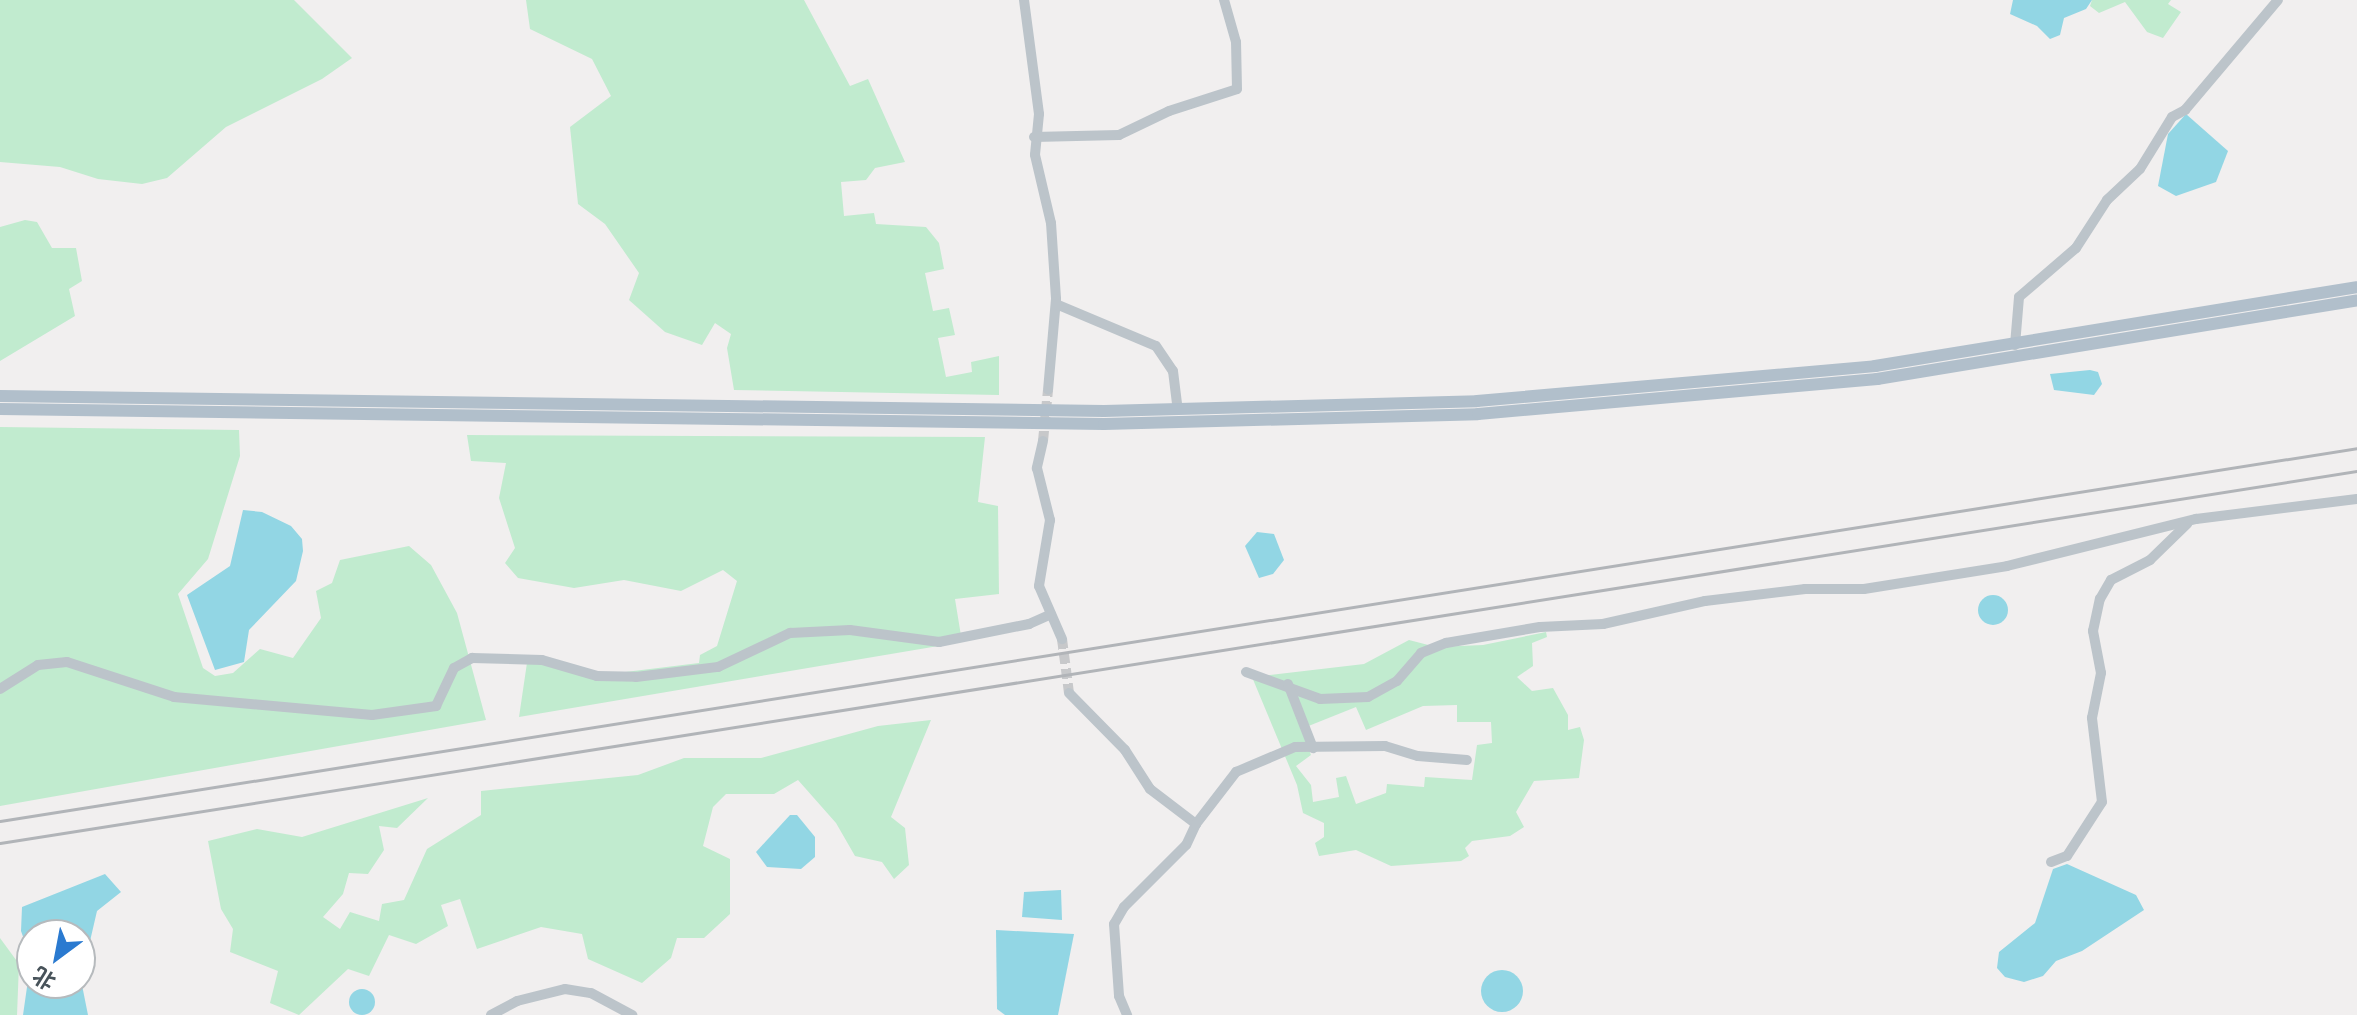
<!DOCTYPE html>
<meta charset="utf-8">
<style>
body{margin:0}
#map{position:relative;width:2357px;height:1015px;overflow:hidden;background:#f1efef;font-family:Montserrat,"Noto Sans SC",sans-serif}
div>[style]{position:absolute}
.green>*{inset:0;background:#c1ebcf}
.water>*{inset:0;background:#92d6e4}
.round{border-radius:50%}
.minor-tunnel>*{height:10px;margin-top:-5px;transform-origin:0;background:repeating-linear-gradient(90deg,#c7c8ca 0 10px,transparent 0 15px)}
.minor>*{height:10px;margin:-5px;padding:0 5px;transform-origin:5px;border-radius:5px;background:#bcc4ca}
.major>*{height:12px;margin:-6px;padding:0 6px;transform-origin:6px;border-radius:6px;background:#b1bfcb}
.rail>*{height:3px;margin:-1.5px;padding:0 1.5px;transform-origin:1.5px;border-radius:1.5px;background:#b1b4b8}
span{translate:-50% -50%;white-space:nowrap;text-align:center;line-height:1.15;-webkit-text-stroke:6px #fff;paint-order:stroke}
.north{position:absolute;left:16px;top:919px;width:80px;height:80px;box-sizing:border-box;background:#fff;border:2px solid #b6babd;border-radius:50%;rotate:212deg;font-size:22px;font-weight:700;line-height:32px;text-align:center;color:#48535a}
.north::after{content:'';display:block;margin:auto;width:28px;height:36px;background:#2a7ad0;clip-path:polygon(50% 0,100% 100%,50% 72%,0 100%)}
</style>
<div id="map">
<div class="green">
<div style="clip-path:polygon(0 0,294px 0,352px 58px,322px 79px,226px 127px,167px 178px,142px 184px,98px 179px,60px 167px,0 162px)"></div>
<div style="clip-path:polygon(526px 0,804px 0,850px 86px,868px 79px,905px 162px,875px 168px,866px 180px,841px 182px,844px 216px,874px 213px,876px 224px,926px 227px,939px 243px,944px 269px,925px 273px,933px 311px,949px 308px,955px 335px,938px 338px,946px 377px,972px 372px,971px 362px,999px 356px,999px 395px,734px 390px,727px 348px,731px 334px,715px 323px,702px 345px,665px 332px,629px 300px,639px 273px,605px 224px,578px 204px,570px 127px,611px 96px,592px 59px,530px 29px)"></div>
<div style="clip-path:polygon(2092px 0,2171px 0,2168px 4px,2181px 12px,2163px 38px,2147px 32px,2125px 2px,2099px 13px,2090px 6px)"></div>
<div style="clip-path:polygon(25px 220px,37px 222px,52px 248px,76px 248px,82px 281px,69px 289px,75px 316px,0 361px,0 227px)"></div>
<div style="clip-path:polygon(0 427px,239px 430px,240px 456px,208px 559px,178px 594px,203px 668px,215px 676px,233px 673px,260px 649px,293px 658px,321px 618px,316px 591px,332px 583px,340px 560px,409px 546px,431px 565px,457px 613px,486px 720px,0 806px)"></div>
<div style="clip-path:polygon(467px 435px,985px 437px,978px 502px,998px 506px,999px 594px,955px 599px,962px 642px,519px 717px,528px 656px,609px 674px,699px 663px,700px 655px,717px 646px,737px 581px,723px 570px,681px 591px,624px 580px,574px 588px,518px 578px,505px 563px,515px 548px,499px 498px,506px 463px,471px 461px)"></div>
<div style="clip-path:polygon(evenodd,1546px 632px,1547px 637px,1532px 643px,1533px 666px,1517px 677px,1532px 691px,1553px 688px,1568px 715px,1568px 730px,1580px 727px,1584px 740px,1579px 778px,1534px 781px,1516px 812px,1524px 827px,1510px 836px,1472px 841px,1465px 848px,1469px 856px,1461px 861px,1391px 866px,1356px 850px,1319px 856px,1315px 843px,1324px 837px,1324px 823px,1303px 813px,1297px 785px,1252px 677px,1364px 664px,1409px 640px,1436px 647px,1483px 645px,1546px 632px,1457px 705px,1457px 722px,1491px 722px,1492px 743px,1477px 745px,1472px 780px,1425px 777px,1424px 787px,1387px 784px,1386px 793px,1356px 804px,1346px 776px,1336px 778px,1339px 797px,1313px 802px,1311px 785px,1296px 766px,1311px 755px,1301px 729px,1356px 707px,1366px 730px,1423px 706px,1457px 705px)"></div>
<div style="clip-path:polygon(931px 720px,891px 817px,905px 828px,909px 865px,894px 879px,882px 862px,855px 856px,836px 823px,798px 780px,774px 794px,726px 794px,713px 807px,703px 846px,730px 859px,730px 914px,704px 938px,677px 938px,671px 958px,642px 983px,588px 959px,582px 934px,541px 927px,477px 949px,460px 899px,441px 905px,448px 926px,416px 944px,389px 935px,369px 976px,348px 969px,299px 1015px,270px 1003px,278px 971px,230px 952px,233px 929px,221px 909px,208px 841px,257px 829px,302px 837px,428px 798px,397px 828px,379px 826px,384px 850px,368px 874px,349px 873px,343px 894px,323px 917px,340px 929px,350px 912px,379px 921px,382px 904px,404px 900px,427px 849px,481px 815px,481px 791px,638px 775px,684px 758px,761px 758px,878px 726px)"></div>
<div style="clip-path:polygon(0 938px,19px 964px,17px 1015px,0 1015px)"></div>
</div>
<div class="water">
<div style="clip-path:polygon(2013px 0,2092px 0,2086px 9px,2064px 18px,2060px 35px,2050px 39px,2037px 26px,2010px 14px)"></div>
<div style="clip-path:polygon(2186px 114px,2228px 151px,2216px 182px,2176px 196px,2158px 186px,2168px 134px)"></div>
<div style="clip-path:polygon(2090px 370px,2098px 372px,2102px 384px,2094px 395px,2054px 390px,2050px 374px)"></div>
<div style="clip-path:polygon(243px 510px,262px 512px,291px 526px,302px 539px,303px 551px,296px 581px,249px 630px,244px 662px,215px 670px,187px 595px,230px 566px)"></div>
<div style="clip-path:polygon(1257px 532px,1274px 534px,1284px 560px,1273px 574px,1259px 578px,1245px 546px)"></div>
<div class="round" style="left:1978px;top:595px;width:30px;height:30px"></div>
<div style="clip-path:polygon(790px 815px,797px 815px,815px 837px,815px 857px,801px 869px,767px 867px,756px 852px)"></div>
<div style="clip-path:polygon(2067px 864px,2136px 895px,2144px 910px,2082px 951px,2056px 961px,2043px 976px,2024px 982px,2005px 977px,1997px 968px,1999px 952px,2035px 923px,2053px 869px)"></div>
<div style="clip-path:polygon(evenodd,105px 874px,121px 892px,97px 911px,81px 980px,88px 1015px,23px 1015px,31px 959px,21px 931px,22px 907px,105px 874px,32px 935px,80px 935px,80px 983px,32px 983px,32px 935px)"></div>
<div style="clip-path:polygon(1061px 890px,1062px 920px,1022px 917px,1024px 892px)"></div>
<div style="clip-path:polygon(996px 930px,1074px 934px,1058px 1015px,1005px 1015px,997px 1009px)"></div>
<div class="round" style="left:1481px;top:970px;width:42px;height:42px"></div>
<div class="round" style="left:349px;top:989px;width:26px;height:26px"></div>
</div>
<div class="minor-tunnel">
<div style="left:1043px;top:441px;width:51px;rotate:-84.4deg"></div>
<div style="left:1062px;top:639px;width:54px;rotate:82.6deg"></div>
</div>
<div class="minor">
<div style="left:1024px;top:0;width:115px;rotate:82.5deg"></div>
<div style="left:1039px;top:114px;width:41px;rotate:95.6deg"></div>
<div style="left:1035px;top:155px;width:70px;rotate:76.8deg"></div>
<div style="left:1051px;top:223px;width:76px;rotate:86.2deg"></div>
<div style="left:1056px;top:299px;width:91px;rotate:95deg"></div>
<div style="left:1034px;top:137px;width:85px;rotate:-1.3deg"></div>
<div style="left:1119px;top:135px;width:55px;rotate:-25.6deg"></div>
<div style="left:1169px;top:111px;width:71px;rotate:-17.9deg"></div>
<div style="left:1237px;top:89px;width:47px;rotate:-91.2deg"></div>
<div style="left:1236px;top:42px;width:44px;rotate:-105.9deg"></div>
<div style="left:1056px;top:304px;width:108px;rotate:22.8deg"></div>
<div style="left:1156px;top:346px;width:30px;rotate:56deg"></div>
<div style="left:1173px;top:371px;width:39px;rotate:83deg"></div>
<div style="left:2015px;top:345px;width:48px;rotate:-85.2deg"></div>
<div style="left:2019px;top:297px;width:75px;rotate:-40.7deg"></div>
<div style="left:2076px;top:248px;width:57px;rotate:-57.1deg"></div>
<div style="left:2107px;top:200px;width:45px;rotate:-43.2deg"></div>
<div style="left:2140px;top:169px;width:61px;rotate:-58.4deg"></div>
<div style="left:2172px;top:117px;width:15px;rotate:-28deg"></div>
<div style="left:2185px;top:110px;width:144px;rotate:-49.8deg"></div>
<div style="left:1043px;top:441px;width:28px;rotate:103deg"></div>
<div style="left:1037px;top:468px;width:54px;rotate:76deg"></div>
<div style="left:1050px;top:520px;width:67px;rotate:99.5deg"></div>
<div style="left:1039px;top:586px;width:58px;rotate:66.5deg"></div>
<div style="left:1246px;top:672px;width:79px;rotate:20deg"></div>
<div style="left:1320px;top:699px;width:48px;rotate:-2.4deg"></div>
<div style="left:1368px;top:697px;width:33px;rotate:-29deg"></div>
<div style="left:1397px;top:681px;width:37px;rotate:-49deg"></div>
<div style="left:1421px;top:653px;width:27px;rotate:-22deg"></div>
<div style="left:1446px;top:643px;width:95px;rotate:-9.7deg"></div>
<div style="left:1540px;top:627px;width:63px;rotate:-2.7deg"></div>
<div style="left:1603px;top:624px;width:105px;rotate:-12.7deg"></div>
<div style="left:1705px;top:601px;width:101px;rotate:-6.8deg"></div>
<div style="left:1805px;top:589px;width:59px"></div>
<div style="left:1864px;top:589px;width:145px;rotate:-9.1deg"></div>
<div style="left:2007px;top:566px;width:195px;rotate:-14deg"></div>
<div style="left:2196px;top:519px;width:162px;rotate:-7.1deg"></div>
<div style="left:1288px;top:684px;width:69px;rotate:68.7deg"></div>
<div style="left:0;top:689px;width:45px;rotate:-32.3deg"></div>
<div style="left:38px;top:665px;width:29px;rotate:-6deg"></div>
<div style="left:67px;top:662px;width:113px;rotate:18.1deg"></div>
<div style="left:174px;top:697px;width:199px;rotate:5.2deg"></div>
<div style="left:372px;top:715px;width:65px;rotate:-8deg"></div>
<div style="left:436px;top:706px;width:42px;rotate:-64.7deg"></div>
<div style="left:454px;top:668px;width:21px;rotate:-29deg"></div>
<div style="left:472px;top:658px;width:70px;rotate:1.6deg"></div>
<div style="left:542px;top:660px;width:57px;rotate:16.2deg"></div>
<div style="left:597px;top:676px;width:39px;rotate:1deg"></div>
<div style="left:636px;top:677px;width:83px;rotate:-7deg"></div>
<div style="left:718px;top:667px;width:80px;rotate:-25.3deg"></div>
<div style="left:790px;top:633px;width:60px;rotate:-2.9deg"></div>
<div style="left:850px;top:630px;width:90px;rotate:7.7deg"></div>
<div style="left:939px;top:642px;width:92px;rotate:-11.3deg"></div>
<div style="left:1029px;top:624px;width:24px;rotate:-24deg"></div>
<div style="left:1069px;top:693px;width:80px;rotate:45.5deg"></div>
<div style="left:1125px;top:750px;width:46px;rotate:57.3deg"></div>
<div style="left:1150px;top:789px;width:58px;rotate:37.3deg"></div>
<div style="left:1196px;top:824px;width:23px;rotate:115deg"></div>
<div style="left:1186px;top:845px;width:88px;rotate:135deg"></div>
<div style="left:1124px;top:907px;width:20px;rotate:120deg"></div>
<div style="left:1114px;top:924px;width:72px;rotate:86deg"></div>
<div style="left:1119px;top:996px;width:21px;rotate:67deg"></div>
<div style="left:1196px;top:824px;width:66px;rotate:-52.4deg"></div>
<div style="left:1236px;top:772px;width:64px;rotate:-23deg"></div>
<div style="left:1295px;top:747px;width:90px;rotate:-0.6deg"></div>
<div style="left:1385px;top:746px;width:34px;rotate:17deg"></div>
<div style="left:1418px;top:756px;width:49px;rotate:4.7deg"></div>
<div style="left:2051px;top:862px;width:17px;rotate:-21deg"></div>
<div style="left:2067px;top:856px;width:64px;rotate:-57.1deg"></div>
<div style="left:2102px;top:802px;width:85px;rotate:-96.8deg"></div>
<div style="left:2092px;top:718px;width:46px;rotate:-78.7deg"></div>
<div style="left:2101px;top:673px;width:43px;rotate:-100.8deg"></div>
<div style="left:2093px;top:631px;width:33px;rotate:-78deg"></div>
<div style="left:2100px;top:599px;width:22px;rotate:-60deg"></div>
<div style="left:2111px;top:580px;width:44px;rotate:-27.1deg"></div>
<div style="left:2150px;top:560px;width:52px;rotate:-44.2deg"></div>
<div style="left:491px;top:1015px;width:30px;rotate:-28deg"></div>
<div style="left:517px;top:1001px;width:49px;rotate:-14deg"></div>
<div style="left:565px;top:989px;width:26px;rotate:9deg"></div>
<div style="left:591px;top:993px;width:47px;rotate:28.2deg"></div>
</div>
<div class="major">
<div style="left:0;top:396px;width:1104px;rotate:0.78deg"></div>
<div style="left:1104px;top:411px;width:373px;rotate:-1.5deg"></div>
<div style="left:1477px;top:401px;width:400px;rotate:-5deg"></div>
<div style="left:1875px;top:366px;width:488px;rotate:-9.3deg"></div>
<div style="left:0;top:409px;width:1104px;rotate:0.78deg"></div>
<div style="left:1104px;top:424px;width:374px;rotate:-1.5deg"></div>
<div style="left:1478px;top:414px;width:401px;rotate:-5deg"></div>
<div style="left:1877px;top:379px;width:486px;rotate:-9.3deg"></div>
</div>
<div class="rail">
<div style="left:0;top:821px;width:2386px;rotate:-8.99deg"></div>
<div style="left:0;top:843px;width:2386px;rotate:-8.97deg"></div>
</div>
<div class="north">北</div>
</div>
